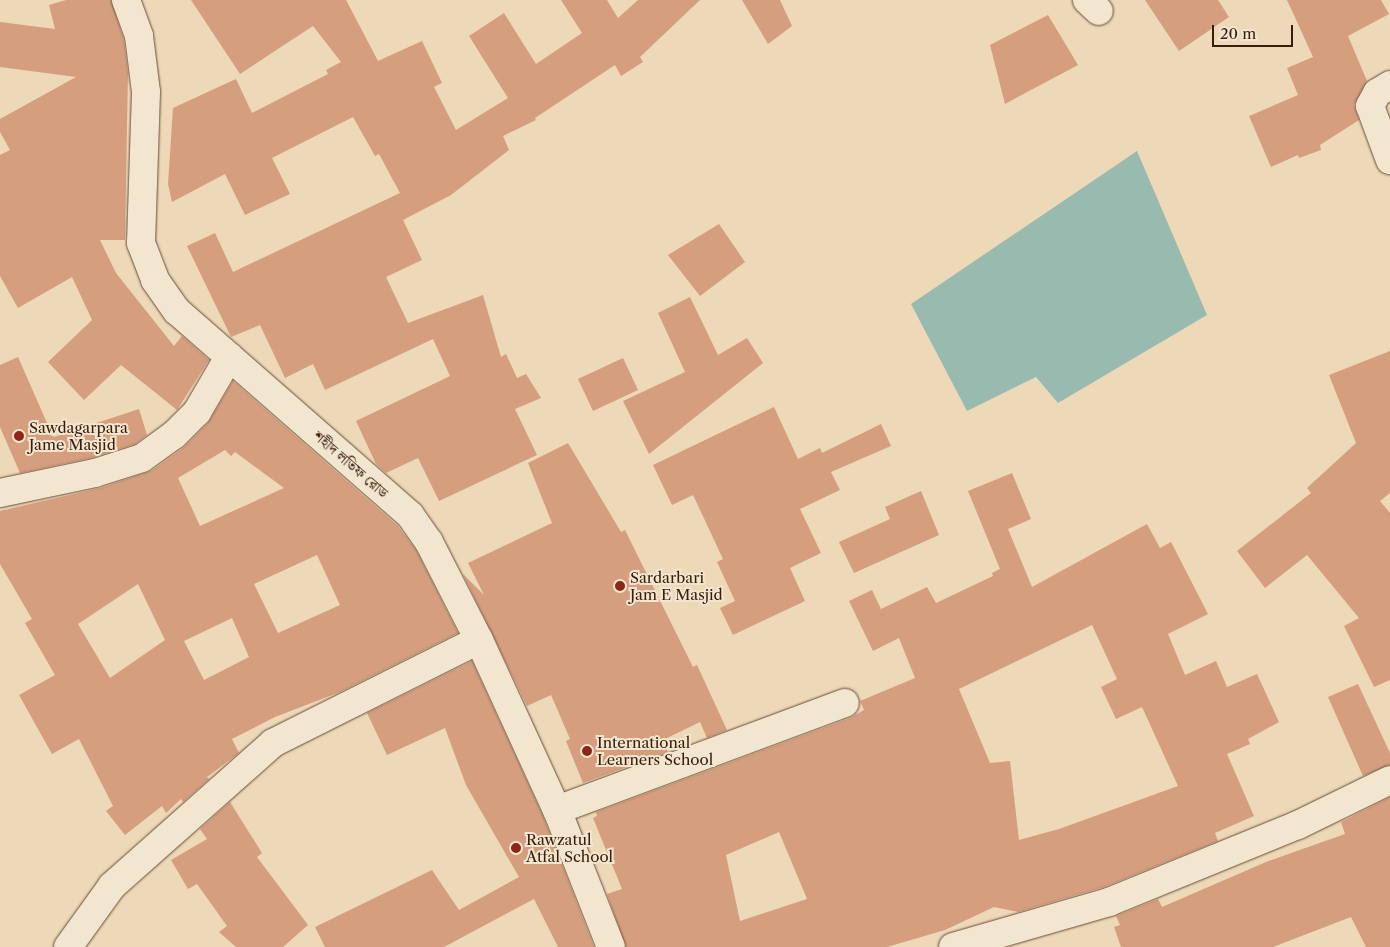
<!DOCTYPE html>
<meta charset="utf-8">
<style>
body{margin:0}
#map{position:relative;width:1390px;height:947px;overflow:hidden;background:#edd8b7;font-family:"Libre Caslon Text","Noto Serif Bengali",serif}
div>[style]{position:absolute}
.water>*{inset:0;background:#99baaf}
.building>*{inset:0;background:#d59e7e}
.roads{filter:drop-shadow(0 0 1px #674b36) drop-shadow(0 0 1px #674b36)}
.street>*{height:28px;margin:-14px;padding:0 14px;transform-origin:14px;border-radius:14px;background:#f3e6d0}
.secondary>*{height:28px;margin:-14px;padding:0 14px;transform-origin:14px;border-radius:14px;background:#f3e6d0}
.dots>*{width:14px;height:14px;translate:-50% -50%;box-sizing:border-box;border:2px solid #f3e6d0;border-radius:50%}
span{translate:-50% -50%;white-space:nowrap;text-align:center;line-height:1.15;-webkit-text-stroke:4px #f3e6d0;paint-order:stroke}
.poi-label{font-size:15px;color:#3a1c0b}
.left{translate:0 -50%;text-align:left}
.street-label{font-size:15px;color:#3a1c0b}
.scale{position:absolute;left:1212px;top:25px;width:81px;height:22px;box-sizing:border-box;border:2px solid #3a1c0b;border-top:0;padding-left:6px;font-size:15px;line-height:18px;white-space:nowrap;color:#3a1c0b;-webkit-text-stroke:4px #f3e6d0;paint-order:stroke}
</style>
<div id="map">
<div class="water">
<div style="clip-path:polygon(1137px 151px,1207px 315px,1058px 403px,1036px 377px,967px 411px,911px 304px)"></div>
</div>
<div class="building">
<div style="clip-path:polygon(66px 0,111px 0,124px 40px,128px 73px,125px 240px,100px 240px,116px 273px,174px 346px,182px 336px,209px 360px,177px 410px,121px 365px,84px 400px,48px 362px,92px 320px,72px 277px,18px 308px,0 276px,0 155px,10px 150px,0 132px,0 119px,76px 77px,0 67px,0 22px,55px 29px,49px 5px)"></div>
<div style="clip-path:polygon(191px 0,346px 0,378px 61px,422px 41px,442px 83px,434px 87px,456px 130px,508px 98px,469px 36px,504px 13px,536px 64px,582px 33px,561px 0,607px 0,618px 18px,638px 0,700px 0,640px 57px,643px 62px,621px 76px,615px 65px,535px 118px,536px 120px,503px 136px,509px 150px,451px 195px,403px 220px,422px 260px,386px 277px,408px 323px,483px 295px,501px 357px,506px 354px,517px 378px,526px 374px,541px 398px,515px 409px,537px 455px,439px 501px,418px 458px,386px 473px,376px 464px,356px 421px,450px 376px,433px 339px,325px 390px,313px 364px,285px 378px,260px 325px,231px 337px,187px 246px,215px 233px,233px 272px,400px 193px,379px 154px,375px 156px,353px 117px,272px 158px,290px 194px,245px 215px,225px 174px,172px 202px,168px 184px,173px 108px,236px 79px,252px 113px,328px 74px,326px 70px,341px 62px,313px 26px,240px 74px)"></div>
<div style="clip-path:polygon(742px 0,780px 0,792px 26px,768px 44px)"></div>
<div style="clip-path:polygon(1145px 0,1218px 0,1229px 17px,1179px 51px)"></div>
<div style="clip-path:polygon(1287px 0,1381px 0,1389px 14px,1348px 36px,1367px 81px,1354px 105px,1359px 120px,1320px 145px,1321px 150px,1299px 158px,1298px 155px,1271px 167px,1249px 116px,1298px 95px,1287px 68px,1313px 57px)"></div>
<div style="clip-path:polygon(1048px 15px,1078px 65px,1005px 104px,990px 45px)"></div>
<div style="clip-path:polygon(719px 224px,745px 262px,700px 296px,668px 255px)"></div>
<div style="clip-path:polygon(690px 297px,718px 355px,747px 338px,763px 363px,649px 454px,623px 401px,685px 372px,658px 313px)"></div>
<div style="clip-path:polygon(1390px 351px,1390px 493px,1380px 501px,1390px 513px,1390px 680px,1374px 687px,1344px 626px,1359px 618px,1307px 555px,1265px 588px,1237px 551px,1311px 493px,1307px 488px,1356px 443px,1329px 375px)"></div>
<div style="clip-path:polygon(18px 357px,51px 432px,49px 434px,54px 437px,139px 409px,147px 435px,135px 444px,91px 458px,20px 473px,0 427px,0 365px)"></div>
<div style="clip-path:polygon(623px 358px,638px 390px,593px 411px,578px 379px)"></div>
<div style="clip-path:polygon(evenodd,233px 381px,398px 526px,416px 550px,458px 633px,340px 692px,275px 717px,232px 739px,239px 753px,207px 777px,209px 779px,183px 802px,181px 799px,166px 813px,162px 806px,125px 835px,106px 811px,113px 806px,79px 739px,52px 754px,19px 695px,55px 675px,25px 623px,32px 619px,0 564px,0 511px,100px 488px,151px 471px,183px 448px,208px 423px,233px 381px,225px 450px,231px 456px,235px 452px,284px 488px,200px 526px,178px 478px,225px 450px,233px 381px,317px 555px,340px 605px,278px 633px,254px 584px,317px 555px,233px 381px,138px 584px,165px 640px,110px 678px,78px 624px,138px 584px,233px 381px,232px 618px,249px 657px,204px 680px,184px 641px,232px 618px)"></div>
<div style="clip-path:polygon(774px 407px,798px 459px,820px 448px,822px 453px,881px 424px,891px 446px,831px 472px,840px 490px,800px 509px,821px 553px,790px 568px,805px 601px,733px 635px,720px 608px,735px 601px,717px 562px,723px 559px,693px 495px,672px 505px,653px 465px)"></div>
<div style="clip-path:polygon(568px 443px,621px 532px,625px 530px,693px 667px,697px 665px,727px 730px,707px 738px,700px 722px,663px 740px,668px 752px,583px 783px,566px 741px,570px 739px,551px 695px,527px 706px,463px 574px,484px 595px,468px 563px,552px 523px,528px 463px)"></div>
<div style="clip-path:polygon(evenodd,1012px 473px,1031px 519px,1008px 529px,1032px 587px,1147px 524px,1160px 548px,1171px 542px,1208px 614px,1168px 634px,1185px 675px,1216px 661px,1227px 687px,1257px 674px,1279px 722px,1248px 739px,1250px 744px,1227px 754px,1254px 816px,1215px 833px,1218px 841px,1104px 887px,1018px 912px,994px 907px,945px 930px,887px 947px,626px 947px,607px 894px,622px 889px,593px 818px,597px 816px,596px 812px,850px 718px,864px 710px,860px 701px,915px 678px,899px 638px,873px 651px,849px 601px,872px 590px,881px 609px,927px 587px,936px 603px,993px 576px,992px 573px,1000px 569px,968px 491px,1012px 473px,1092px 625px,1117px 679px,1101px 687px,1116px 719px,1142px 707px,1178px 786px,1059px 829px,1019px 840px,1010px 761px,990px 763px,959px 689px,1092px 625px,1012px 473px,779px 832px,807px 899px,740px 921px,726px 855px,779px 832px)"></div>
<div style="clip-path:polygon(921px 491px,939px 535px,854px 573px,839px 542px,890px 519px,885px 507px)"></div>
<div style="clip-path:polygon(472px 661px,543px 816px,594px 947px,558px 947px,534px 899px,444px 947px,325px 947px,315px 927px,432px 870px,459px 910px,519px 877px,466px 785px,445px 728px,387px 755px,367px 713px)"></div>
<div style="clip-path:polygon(1358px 684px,1390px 753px,1390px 765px,1363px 776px,1328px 697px)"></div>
<div style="clip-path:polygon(1390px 797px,1390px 947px,1366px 947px,1351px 917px,1273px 947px,1121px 947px,1114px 927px,1120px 925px,1116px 916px,1158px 899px,1162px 907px,1266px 862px,1345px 834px,1341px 822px)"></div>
<div style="clip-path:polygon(230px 802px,262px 853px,257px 857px,308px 925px,283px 947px,236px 947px,219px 932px,227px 926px,197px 884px,188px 889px,171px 860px,207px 839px,200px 829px)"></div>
</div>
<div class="roads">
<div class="street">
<div style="left:1087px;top:0;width:16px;rotate:43deg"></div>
<div style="left:1390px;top:85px;width:15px;rotate:148deg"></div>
<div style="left:1377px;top:93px;width:15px;rotate:118deg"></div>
<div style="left:1370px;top:106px;width:58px;rotate:69.7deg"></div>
<div style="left:0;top:493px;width:97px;rotate:-11.9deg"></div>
<div style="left:95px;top:473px;width:49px;rotate:-17.7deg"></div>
<div style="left:142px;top:458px;width:39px;rotate:-36deg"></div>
<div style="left:174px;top:435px;width:33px;rotate:-45deg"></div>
<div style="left:197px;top:412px;width:64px;rotate:-59.8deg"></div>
<div style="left:557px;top:810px;width:307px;rotate:-20.4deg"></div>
<div style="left:68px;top:947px;width:75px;rotate:-54.2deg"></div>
<div style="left:112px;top:886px;width:215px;rotate:-41.6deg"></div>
<div style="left:273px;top:743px;width:230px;rotate:-26.6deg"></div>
<div style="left:953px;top:947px;width:162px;rotate:-16.1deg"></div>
<div style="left:1109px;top:902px;width:204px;rotate:-22.2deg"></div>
<div style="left:1298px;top:825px;width:102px;rotate:-26.1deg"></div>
</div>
<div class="secondary">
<div style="left:126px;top:0;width:38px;rotate:70deg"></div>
<div style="left:139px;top:36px;width:56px;rotate:82.9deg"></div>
<div style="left:146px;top:92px;width:151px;rotate:91.9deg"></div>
<div style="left:141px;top:243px;width:40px;rotate:69deg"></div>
<div style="left:155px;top:280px;width:38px;rotate:55deg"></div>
<div style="left:177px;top:311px;width:310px;rotate:41.2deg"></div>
<div style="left:410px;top:515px;width:33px;rotate:55deg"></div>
<div style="left:429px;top:542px;width:110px;rotate:63deg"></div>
<div style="left:479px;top:640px;width:187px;rotate:65.4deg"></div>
<div style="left:557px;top:810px;width:147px;rotate:68.5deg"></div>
</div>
</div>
<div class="dots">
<div style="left:19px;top:436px;background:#8f2418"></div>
<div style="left:620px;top:586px;background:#8f2418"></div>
<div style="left:587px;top:751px;background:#8f2418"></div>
<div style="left:516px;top:848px;background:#8f2418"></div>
</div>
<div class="poi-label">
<span class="left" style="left:29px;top:436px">Sawdagarpara<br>Jame Masjid</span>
<span class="left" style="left:630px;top:586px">Sardarbari<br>Jam E Masjid</span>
<span class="left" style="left:597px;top:751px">International<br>Learners School</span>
<span class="left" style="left:526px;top:848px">Rawzatul<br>Atfal School</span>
</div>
<div class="street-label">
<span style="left:351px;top:464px;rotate:41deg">শহীদ লতিফ রোড</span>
</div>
<div class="scale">20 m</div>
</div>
